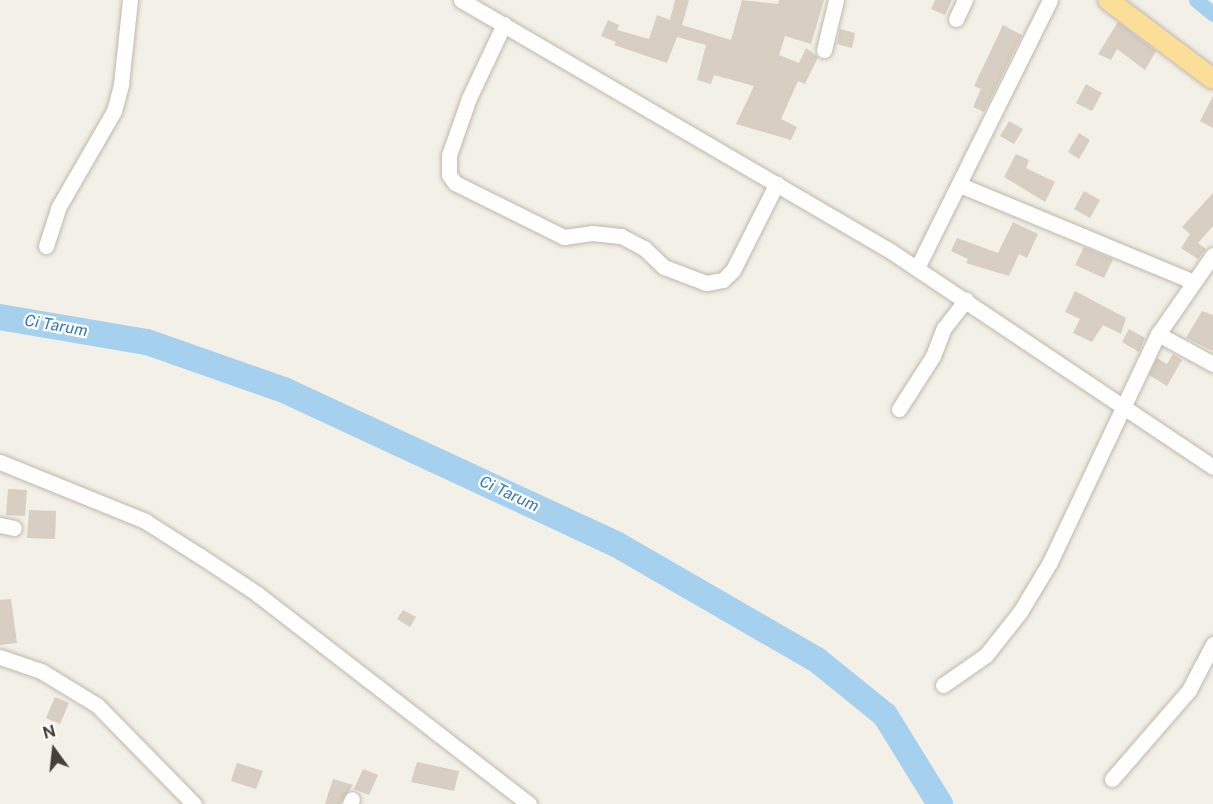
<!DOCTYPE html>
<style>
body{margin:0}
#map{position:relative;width:1213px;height:804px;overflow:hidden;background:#f3f0e8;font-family:"Public Sans",sans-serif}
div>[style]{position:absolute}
.canal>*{height:15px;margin:-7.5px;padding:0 7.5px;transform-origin:7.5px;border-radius:7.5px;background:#a6d1ee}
.river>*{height:26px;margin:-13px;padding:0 13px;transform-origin:13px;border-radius:13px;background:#a6d1ee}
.building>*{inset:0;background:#d8cec1}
.roads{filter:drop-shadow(0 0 2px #bfb7ab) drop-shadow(0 0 2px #bfb7ab)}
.minor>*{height:15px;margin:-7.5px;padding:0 7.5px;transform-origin:7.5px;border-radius:7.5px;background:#fff}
.major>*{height:20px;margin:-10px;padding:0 10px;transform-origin:10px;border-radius:10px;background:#fbdf99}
span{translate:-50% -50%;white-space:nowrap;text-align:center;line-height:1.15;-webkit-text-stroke:4.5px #fff;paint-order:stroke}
.water-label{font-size:16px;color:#337baf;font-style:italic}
.north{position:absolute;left:24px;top:720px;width:60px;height:60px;-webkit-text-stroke:4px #fff;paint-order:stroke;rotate:345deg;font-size:16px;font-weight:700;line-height:24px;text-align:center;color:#464037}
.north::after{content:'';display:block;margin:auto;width:21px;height:27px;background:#464037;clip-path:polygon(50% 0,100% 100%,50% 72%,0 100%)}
</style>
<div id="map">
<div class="canal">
<div style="left:1196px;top:0;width:22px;rotate:39deg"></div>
</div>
<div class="river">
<div style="left:0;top:317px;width:149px;rotate:9.7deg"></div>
<div style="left:147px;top:342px;width:145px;rotate:19.3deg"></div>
<div style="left:284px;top:390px;width:366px;rotate:24.9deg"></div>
<div style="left:616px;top:544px;width:232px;rotate:30deg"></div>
<div style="left:817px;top:660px;width:87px;rotate:39deg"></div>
<div style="left:885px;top:715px;width:105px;rotate:58.3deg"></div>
</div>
<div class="building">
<div style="clip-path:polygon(675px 0,689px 0,682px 25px,731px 40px,742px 0,778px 4px,779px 0,824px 0,811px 44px,785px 36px,779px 55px,799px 63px,806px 48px,818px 57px,805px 84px,798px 81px,781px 119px,797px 127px,791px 140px,736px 124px,754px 86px,714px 75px,711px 84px,697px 80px,706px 45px,677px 37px,667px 63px,614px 45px,616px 42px,601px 36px,608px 20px,619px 25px,617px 30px,649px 39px,657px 15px,670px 20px)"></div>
<div style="clip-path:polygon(935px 0,952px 0,945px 15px,931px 9px)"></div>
<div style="clip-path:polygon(1118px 22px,1156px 51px,1145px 70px,1117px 49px,1111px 60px,1098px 54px)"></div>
<div style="clip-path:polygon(1003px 25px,1022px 35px,984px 112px,973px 107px,981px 89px,974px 86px)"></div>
<div style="clip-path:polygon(840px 29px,855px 33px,852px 48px,837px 44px)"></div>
<div style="clip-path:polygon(1086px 84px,1102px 93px,1092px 111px,1076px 103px)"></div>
<div style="clip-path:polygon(1213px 96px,1213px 128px,1200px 121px)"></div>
<div style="clip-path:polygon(1009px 121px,1023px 129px,1014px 144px,1000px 136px)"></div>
<div style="clip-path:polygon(1079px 133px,1090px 140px,1079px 159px,1068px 152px)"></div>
<div style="clip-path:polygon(1016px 154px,1029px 160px,1026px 168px,1055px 182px,1045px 202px,1004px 177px)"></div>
<div style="clip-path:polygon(1084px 191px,1100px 200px,1090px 218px,1074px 209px)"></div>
<div style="clip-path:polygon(1213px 193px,1213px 226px,1198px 243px,1206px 249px,1198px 259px,1181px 248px,1190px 234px,1182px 227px)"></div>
<div style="clip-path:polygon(1013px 222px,1038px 234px,1027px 258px,1019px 254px,1009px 276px,966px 263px,968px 259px,951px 251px,957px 238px,998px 253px)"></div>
<div style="clip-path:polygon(1084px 247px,1113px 259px,1104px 278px,1075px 265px)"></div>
<div style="clip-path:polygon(1075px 291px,1126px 318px,1121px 334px,1103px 325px,1092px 342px,1073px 333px,1080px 319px,1065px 312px)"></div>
<div style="clip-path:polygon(1202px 311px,1213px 315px,1213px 351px,1186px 338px)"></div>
<div style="clip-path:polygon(1129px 329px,1145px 338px,1139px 352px,1122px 342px)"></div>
<div style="clip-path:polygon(1173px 354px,1182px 360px,1167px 386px,1149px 375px,1157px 358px,1167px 364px)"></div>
<div style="clip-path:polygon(8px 489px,27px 490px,25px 516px,6px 515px)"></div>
<div style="clip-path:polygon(29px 510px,56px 511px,55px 539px,27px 538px)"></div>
<div style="clip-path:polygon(11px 599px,17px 643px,0 645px,0 600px)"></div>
<div style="clip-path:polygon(403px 610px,416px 617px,410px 627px,397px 619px)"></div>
<div style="clip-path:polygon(55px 697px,69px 703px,60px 724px,46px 718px)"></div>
<div style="clip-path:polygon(417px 762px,459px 771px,454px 791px,411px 782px)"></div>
<div style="clip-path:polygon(237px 763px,263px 771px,256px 789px,231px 781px)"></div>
<div style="clip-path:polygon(363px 769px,378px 775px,369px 795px,354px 789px)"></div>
<div style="clip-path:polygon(333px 779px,353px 785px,340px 804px,325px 804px)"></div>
</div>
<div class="roads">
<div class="minor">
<div style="left:461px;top:0;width:499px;rotate:30.3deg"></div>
<div style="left:892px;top:252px;width:386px;rotate:33.8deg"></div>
<div style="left:956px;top:19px;width:21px;rotate:-65deg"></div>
<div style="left:504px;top:24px;width:82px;rotate:115.3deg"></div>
<div style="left:469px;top:98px;width:60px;rotate:109.3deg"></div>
<div style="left:449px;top:155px;width:20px;rotate:90deg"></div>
<div style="left:449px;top:175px;width:10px;rotate:53deg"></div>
<div style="left:455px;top:183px;width:122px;rotate:26.4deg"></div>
<div style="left:564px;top:237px;width:28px;rotate:-8deg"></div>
<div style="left:592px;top:233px;width:29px;rotate:6deg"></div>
<div style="left:621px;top:236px;width:26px;rotate:28deg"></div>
<div style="left:644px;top:248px;width:28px;rotate:44deg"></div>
<div style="left:664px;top:267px;width:45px;rotate:20.9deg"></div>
<div style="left:706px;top:283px;width:17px;rotate:-10deg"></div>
<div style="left:723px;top:280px;width:14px;rotate:-45deg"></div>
<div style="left:733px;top:270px;width:97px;rotate:-63.2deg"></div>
<div style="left:824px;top:50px;width:51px;rotate:-76.5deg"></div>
<div style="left:960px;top:185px;width:253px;rotate:22.5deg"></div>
<div style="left:46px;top:246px;width:40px;rotate:-72deg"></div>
<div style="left:58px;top:208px;width:112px;rotate:-60deg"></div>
<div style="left:114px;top:111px;width:28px;rotate:-75deg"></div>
<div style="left:121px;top:84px;width:84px;rotate:-83.9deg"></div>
<div style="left:917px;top:268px;width:299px;rotate:-63.6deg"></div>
<div style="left:1158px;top:334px;width:63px;rotate:28.6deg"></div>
<div style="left:899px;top:409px;width:63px;rotate:-57.3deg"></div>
<div style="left:933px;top:356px;width:30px;rotate:-69deg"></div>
<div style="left:944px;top:328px;width:36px;rotate:-52deg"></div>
<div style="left:0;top:462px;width:157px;rotate:22.1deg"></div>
<div style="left:145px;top:521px;width:65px;rotate:32.5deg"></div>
<div style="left:200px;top:556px;width:67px;rotate:33.5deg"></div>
<div style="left:256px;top:593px;width:345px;rotate:37.7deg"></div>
<div style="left:0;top:525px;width:14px;rotate:12deg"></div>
<div style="left:0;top:657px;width:43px;rotate:18.9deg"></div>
<div style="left:41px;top:671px;width:66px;rotate:31.3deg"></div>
<div style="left:97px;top:705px;width:139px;rotate:45.6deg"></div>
<div style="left:943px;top:685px;width:52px;rotate:-34.9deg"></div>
<div style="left:986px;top:655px;width:55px;rotate:-51.7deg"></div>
<div style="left:1020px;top:612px;width:58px;rotate:-59deg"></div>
<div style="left:1050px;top:562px;width:252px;rotate:-64.7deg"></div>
<div style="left:1158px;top:334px;width:96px;rotate:-55.2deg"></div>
<div style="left:1112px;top:779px;width:118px;rotate:-49.1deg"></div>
<div style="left:1189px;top:690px;width:52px;rotate:-62.4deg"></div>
<div style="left:350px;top:804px;width:5px;rotate:-68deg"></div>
</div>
<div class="major">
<div style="left:1108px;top:0;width:131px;rotate:37deg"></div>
</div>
</div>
<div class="water-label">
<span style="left:56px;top:326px;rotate:10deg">Ci Tarum</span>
<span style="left:509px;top:494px;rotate:25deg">Ci Tarum</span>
</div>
<div class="north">N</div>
</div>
